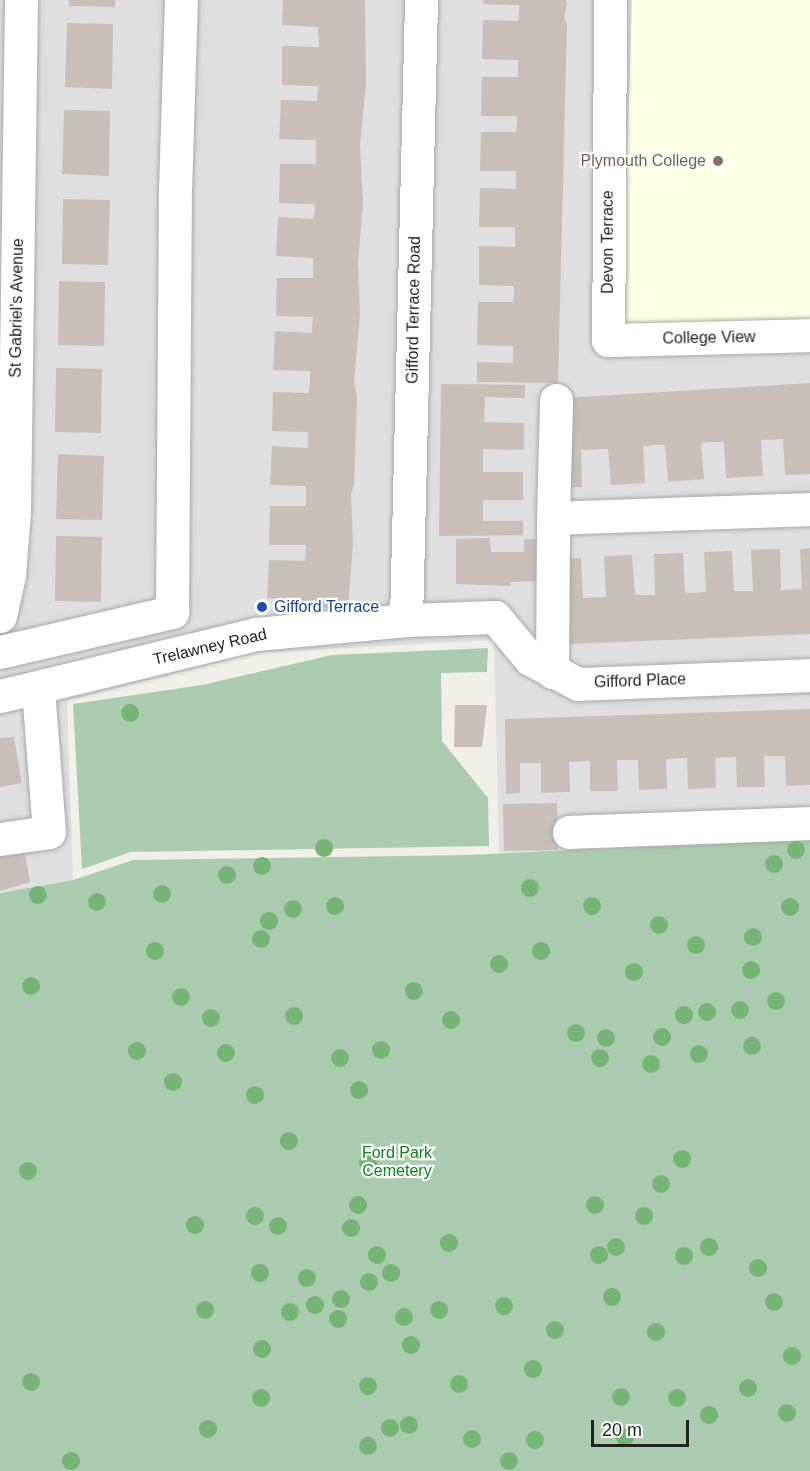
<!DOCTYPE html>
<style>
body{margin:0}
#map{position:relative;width:810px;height:1471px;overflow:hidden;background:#f2efe9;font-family:Helvetica,sans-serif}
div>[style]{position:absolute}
.residential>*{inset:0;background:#e0dfdf}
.education>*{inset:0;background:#ffffe5}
.cemetery>*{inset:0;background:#aacbaf}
.building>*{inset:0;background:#c7bfb8}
.roads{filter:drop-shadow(0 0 2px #a9a9a9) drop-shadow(0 0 2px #a9a9a9)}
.minor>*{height:33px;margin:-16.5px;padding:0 16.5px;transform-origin:16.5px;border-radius:16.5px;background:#fff}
.trees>*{width:18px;height:18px;margin:-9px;border-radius:50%;background:#74b475}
.dots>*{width:16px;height:16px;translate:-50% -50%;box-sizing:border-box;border:3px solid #fff;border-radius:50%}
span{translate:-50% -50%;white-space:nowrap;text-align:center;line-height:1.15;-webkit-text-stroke:4.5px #fff;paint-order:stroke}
.education-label{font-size:16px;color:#785e54}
.right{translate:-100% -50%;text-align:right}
.street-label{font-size:16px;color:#222}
.transit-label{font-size:16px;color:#164399}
.left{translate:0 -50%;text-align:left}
.park-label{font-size:16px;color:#0c8416}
.scale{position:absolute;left:591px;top:1420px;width:98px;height:27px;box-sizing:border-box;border:3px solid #222;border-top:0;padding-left:8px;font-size:18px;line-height:21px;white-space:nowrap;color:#222;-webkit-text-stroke:4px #fff;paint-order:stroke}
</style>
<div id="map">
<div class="residential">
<div style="clip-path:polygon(0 0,810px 0,810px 838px,499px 853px,494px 640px,258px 653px,67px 701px,73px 880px,0 893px)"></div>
</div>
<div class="education">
<div style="clip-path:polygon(632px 0,810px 0,810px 323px,622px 326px)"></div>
</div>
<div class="cemetery">
<div style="clip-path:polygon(488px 648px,487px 672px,441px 673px,442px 741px,488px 798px,489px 846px,131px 852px,82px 869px,73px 704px,202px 685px,332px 655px)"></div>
<div style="clip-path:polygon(810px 838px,810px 1471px,0 1471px,0 893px,73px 880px,133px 860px,469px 855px)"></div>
</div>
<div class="building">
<div style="clip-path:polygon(69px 0,115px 0,115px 7px,69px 6px)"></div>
<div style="clip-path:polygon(283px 0,365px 0,366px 84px,360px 146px,363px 202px,358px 264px,360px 315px,354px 383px,357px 396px,354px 486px,351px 492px,353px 544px,348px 609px,303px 607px,303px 600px,267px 598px,269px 560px,305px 561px,306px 545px,269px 545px,270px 506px,306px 506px,306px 486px,270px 485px,272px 446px,308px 448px,308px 432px,272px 431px,273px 392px,309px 393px,310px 381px,310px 371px,273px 370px,275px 331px,312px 333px,313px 317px,276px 316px,277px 278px,313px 278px,313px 258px,276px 256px,278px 217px,314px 219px,315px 204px,279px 203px,280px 164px,316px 164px,316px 140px,279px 139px,281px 100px,317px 101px,318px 86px,282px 85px,282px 46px,319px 47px,318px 27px,282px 25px)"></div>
<div style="clip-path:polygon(483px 0,566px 0,567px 3px,564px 18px,567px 24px,558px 383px,477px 382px,477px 362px,513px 363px,513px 346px,477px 345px,478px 302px,513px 302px,514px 294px,514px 286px,479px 285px,479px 246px,515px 247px,515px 227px,479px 227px,480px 188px,516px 189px,516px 171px,480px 171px,481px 132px,516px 132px,517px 125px,517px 116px,481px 116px,482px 77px,518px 77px,518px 60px,482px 59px,483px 20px,518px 21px,519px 13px,519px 5px,483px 4px)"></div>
<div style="clip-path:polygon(67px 23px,113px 24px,112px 89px,65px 87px)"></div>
<div style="clip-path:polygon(64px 110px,110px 111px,109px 176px,62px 174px)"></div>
<div style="clip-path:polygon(63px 199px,110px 200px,108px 265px,62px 264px)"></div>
<div style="clip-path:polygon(59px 281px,105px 282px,104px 346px,58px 345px)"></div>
<div style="clip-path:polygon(56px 368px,102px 369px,101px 433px,55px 432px)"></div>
<div style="clip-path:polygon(810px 383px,810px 474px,785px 475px,783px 439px,761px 440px,763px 476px,726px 478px,724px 442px,712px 442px,701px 443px,704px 479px,668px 482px,665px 445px,654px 445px,643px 446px,645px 483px,611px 485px,608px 449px,581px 450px,582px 487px,564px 487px,564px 398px)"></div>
<div style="clip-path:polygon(441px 384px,525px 385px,525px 398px,485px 397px,484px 422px,524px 423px,524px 450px,483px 449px,483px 472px,523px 472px,523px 500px,483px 500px,483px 521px,523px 521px,523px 535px,439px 536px)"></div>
<div style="clip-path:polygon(58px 454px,104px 456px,102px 520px,56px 519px)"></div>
<div style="clip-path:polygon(56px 536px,102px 537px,101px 602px,55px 601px)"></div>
<div style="clip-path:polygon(490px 538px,491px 552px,524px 552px,524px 539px,542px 539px,543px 581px,510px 582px,511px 586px,456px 584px,456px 539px)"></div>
<div style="clip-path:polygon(810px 548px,810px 634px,570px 644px,567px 558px,581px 558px,583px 598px,606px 597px,604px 556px,632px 555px,635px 595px,655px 595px,654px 554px,683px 553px,685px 593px,695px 593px,706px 592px,704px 552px,732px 551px,734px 591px,753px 591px,751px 550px,780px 549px,781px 590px,802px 589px,800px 549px)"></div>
<div style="clip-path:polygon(455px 705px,487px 705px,482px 747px,454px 747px)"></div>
<div style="clip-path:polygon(810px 709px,810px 785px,786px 786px,785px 756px,764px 756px,765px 787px,737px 787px,736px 757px,715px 758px,716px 788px,688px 789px,687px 758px,666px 759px,667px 789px,639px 790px,638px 760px,617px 760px,618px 791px,590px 791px,590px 761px,569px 762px,570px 792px,541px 793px,541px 763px,520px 763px,520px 793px,506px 794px,505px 719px)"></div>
<div style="clip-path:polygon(14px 737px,22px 783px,0 787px,0 738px)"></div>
<div style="clip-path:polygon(557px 803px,558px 850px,504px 851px,503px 804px)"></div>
<div style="clip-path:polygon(24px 849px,30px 882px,0 891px,0 854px)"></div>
</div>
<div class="roads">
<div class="minor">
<div style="left:610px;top:0;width:340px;rotate:90.3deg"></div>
<div style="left:608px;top:340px;width:202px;rotate:-1.4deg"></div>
<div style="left:553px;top:518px;width:118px;rotate:-88.5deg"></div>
<div style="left:0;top:616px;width:42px;rotate:-77.6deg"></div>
<div style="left:9px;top:575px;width:63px;rotate:-85.5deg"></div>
<div style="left:14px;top:512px;width:512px;rotate:-89.22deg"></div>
<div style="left:406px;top:620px;width:620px;rotate:-88.61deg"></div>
<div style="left:0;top:652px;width:177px;rotate:-13.1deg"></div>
<div style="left:172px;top:612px;width:422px;rotate:-89.6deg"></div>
<div style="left:175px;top:190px;width:190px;rotate:-88.2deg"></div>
<div style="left:552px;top:672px;width:154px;rotate:-89.6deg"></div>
<div style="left:553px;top:518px;width:257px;rotate:-2deg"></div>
<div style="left:0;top:696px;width:263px;rotate:-13.6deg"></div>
<div style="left:256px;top:634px;width:151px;rotate:-5.3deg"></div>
<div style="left:406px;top:620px;width:89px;rotate:-1.9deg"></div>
<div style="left:495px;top:617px;width:55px;rotate:50.2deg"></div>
<div style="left:530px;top:659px;width:54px;rotate:27.5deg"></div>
<div style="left:578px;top:684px;width:232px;rotate:-2.2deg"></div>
<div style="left:569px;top:832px;width:241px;rotate:-2.1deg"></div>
<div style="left:0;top:839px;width:49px;rotate:-8.1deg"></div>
<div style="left:49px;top:832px;width:142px;rotate:-94.4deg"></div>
</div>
</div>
<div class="trees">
<div style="left:130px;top:713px"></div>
<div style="left:324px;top:848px"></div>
<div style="left:796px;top:850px"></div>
<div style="left:774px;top:864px"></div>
<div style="left:262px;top:866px"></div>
<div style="left:227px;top:875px"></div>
<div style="left:530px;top:888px"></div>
<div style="left:162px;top:894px"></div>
<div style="left:38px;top:895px"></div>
<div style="left:97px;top:902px"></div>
<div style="left:335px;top:906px"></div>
<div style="left:592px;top:906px"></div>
<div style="left:790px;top:907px"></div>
<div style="left:293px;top:909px"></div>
<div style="left:269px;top:921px"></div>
<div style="left:659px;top:925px"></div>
<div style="left:753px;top:937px"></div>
<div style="left:261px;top:939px"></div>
<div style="left:696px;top:945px"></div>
<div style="left:155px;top:951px"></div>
<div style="left:541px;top:951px"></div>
<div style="left:499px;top:964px"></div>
<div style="left:751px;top:970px"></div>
<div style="left:634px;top:972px"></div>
<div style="left:31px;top:986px"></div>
<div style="left:414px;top:991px"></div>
<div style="left:181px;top:997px"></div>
<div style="left:776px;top:1001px"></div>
<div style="left:740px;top:1010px"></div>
<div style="left:707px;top:1012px"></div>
<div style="left:684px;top:1015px"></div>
<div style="left:294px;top:1016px"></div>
<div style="left:211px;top:1018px"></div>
<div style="left:451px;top:1020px"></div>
<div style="left:576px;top:1033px"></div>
<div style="left:662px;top:1037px"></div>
<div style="left:606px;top:1038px"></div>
<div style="left:752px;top:1046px"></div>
<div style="left:381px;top:1050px"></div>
<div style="left:137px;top:1051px"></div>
<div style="left:226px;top:1053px"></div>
<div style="left:699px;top:1054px"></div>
<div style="left:340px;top:1058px"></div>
<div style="left:600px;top:1058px"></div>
<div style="left:651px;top:1064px"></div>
<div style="left:173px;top:1082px"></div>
<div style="left:359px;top:1090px"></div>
<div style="left:255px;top:1095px"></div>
<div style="left:289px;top:1141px"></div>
<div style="left:682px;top:1159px"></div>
<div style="left:368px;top:1163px"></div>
<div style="left:28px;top:1171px"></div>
<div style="left:661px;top:1184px"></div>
<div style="left:358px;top:1205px"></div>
<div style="left:595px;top:1205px"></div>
<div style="left:255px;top:1216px"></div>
<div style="left:644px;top:1216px"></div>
<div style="left:195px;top:1225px"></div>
<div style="left:278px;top:1226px"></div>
<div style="left:351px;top:1228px"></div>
<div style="left:449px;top:1243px"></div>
<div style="left:616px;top:1247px"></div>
<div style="left:709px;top:1247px"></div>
<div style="left:377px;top:1255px"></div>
<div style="left:599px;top:1255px"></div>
<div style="left:684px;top:1256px"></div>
<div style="left:758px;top:1268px"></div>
<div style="left:260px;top:1273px"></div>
<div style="left:391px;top:1273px"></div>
<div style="left:307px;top:1278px"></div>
<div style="left:369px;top:1282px"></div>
<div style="left:612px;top:1297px"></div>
<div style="left:341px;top:1299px"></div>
<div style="left:774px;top:1302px"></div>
<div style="left:315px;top:1305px"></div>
<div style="left:504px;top:1306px"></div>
<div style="left:205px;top:1310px"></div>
<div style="left:439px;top:1310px"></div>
<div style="left:290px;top:1312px"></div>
<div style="left:404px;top:1317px"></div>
<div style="left:338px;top:1319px"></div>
<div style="left:555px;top:1330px"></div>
<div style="left:656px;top:1332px"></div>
<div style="left:411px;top:1345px"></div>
<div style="left:262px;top:1349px"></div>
<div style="left:792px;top:1356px"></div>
<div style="left:533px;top:1369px"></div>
<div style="left:31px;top:1382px"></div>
<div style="left:459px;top:1384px"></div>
<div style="left:368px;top:1386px"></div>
<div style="left:748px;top:1388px"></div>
<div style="left:621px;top:1397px"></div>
<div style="left:261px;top:1398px"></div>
<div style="left:677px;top:1398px"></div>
<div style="left:787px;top:1413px"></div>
<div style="left:709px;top:1415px"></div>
<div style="left:409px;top:1425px"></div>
<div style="left:390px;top:1428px"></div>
<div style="left:208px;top:1429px"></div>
<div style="left:625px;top:1437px"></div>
<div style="left:472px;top:1439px"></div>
<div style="left:535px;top:1440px"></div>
<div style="left:368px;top:1446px"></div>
<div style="left:71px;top:1461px"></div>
<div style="left:509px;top:1461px"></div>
</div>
<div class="dots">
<div style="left:718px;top:161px;background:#8d6e63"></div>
<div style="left:262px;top:607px;background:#1a4fb4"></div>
</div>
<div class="education-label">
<span class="right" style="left:706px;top:161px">Plymouth College</span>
</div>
<div class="street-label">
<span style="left:608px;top:242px;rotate:-90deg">Devon Terrace</span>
<span style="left:17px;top:308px;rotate:-89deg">St Gabriel's Avenue</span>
<span style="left:414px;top:310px;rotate:-89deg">Gifford Terrace Road</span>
<span style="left:709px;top:338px;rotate:-1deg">College View</span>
<span style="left:210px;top:647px;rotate:-13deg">Trelawney Road</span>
<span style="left:640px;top:681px;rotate:-2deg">Gifford Place</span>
</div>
<div class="transit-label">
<span class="left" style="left:274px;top:607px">Gifford Terrace</span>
</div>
<div class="park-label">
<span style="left:397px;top:1162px">Ford Park<br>Cemetery</span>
</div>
<div class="scale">20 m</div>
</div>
